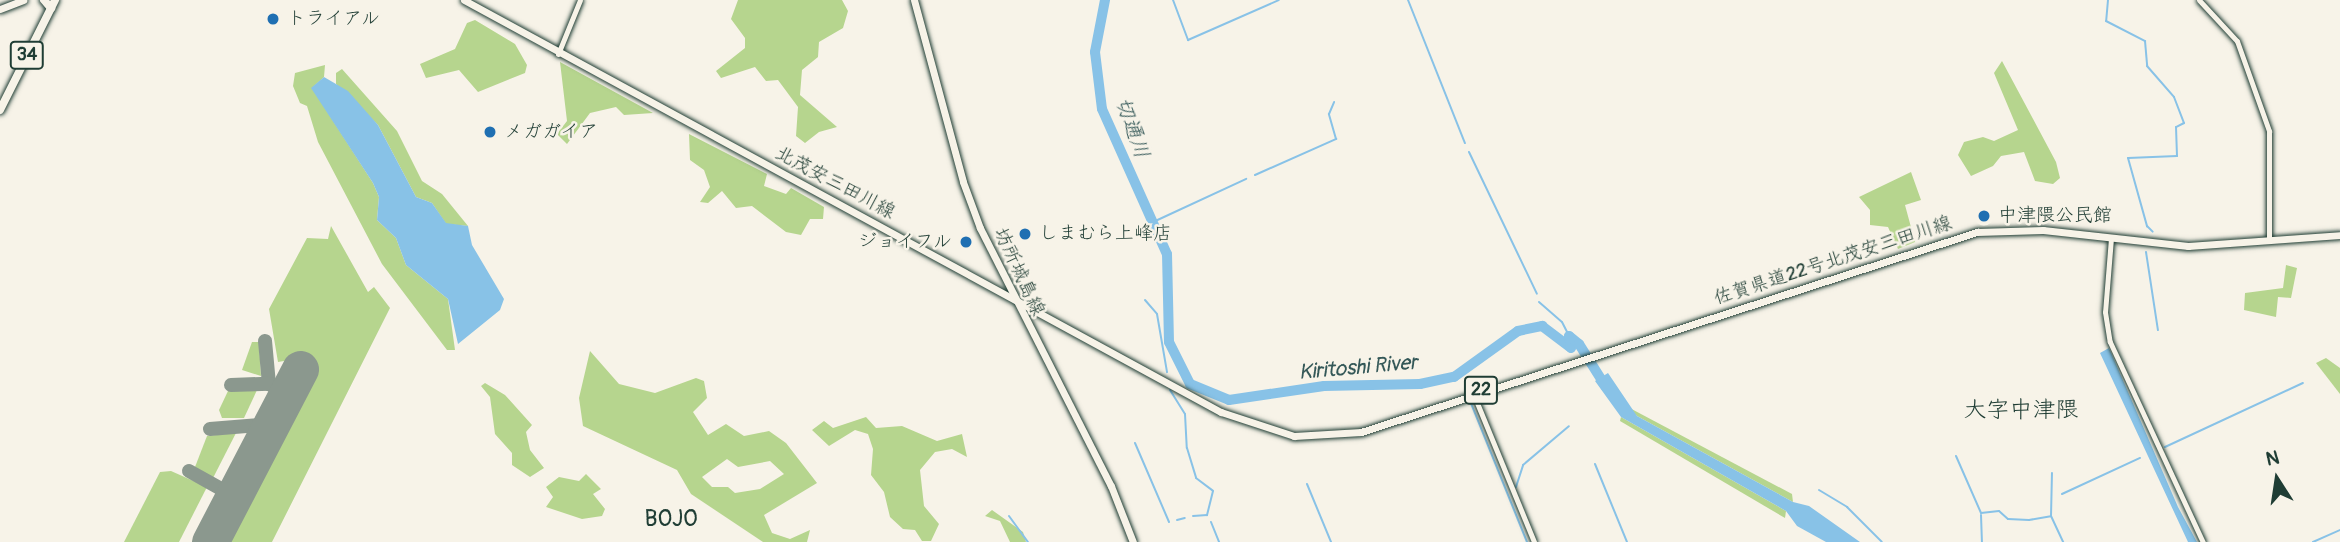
<!DOCTYPE html>
<meta charset="utf-8">
<style>
body{margin:0}
#map{position:relative;width:2340px;height:542px;overflow:hidden;background:#f7f3e8;font-family:Pangolin,"Klee One",sans-serif}
div>[style]{position:absolute}
.green>*{inset:0;background:#b6d58e}
.water>*{inset:0;background:#88c2e7}
.stream>*{height:2px;margin:-1px;padding:0 1px;transform-origin:1px;border-radius:1px;background:#88c2e7}
.river>*{height:10px;margin:-5px;padding:0 5px;transform-origin:5px;border-radius:5px;background:#88c2e7}
.taxiway>*{height:14px;margin:-7px;padding:0 7px;transform-origin:7px;border-radius:7px;background:#8b988e}
.runway>*{height:37px;margin:-18.5px;padding:0 18.5px;transform-origin:18.5px;border-radius:18.5px;background:#8b988e}
.roads{filter:drop-shadow(0 0 2px #1f3d34) drop-shadow(0 0 2px #1f3d34)}
.minor>*{height:5px;margin:-2.5px;padding:0 2.5px;transform-origin:2.5px;border-radius:2.5px;background:#f7f3e8}
.major>*{height:7px;margin:-3.5px;padding:0 3.5px;transform-origin:3.5px;border-radius:3.5px;background:#f7f3e8}
.highway>*{height:8px;margin:-4px;padding:0 4px;transform-origin:4px;border-radius:4px;background:#f7f3e8}
.dots>*{width:19px;height:19px;translate:-50% -50%;box-sizing:border-box;border:4px solid #f7f3e8;border-radius:50%}
span{translate:-50% -50%;white-space:nowrap;text-align:center;line-height:1.15;-webkit-text-stroke:5px #f7f3e8;paint-order:stroke}
.shield-label span{padding:2px 5px;background:#f7f3e8;border:2px solid;border-radius:5px;-webkit-text-stroke-width:0}
.shield-label{font-size:18px;color:#1f3d34;font-weight:700}
.poi-label{font-size:19px;color:#1f3d34}
.left{translate:0 -50%;text-align:left}
.right{translate:-100% -50%;text-align:right}
.street-label{font-size:19px;color:#1f3d34}
.water-label{font-size:21px;color:#345858;font-style:italic}
.quarter-label{font-size:23px;color:#1f3d34}
.north{position:absolute;left:2242px;top:444px;width:70px;height:70px;-webkit-text-stroke:5px #f7f3e8;paint-order:stroke;rotate:348deg;font-size:19px;font-weight:700;line-height:28px;text-align:center;color:#1f3d34}
.north::after{content:'';display:block;margin:auto;width:24px;height:32px;background:#1f3d34;clip-path:polygon(50% 0,100% 100%,50% 72%,0 100%)}
</style>
<div id="map">
<div class="green">
<div style="clip-path:polygon(738px 0,842px 0,848px 11px,843px 28px,819px 42px,818px 57px,802px 70px,800px 95px,837px 127px,819px 132px,805px 143px,796px 136px,798px 107px,778px 80px,766px 81px,755px 67px,721px 78px,716px 71px,745px 48px,745px 38px,731px 19px)"></div>
<div style="clip-path:polygon(475px 20px,515px 44px,527px 65px,525px 73px,478px 92px,459px 70px,426px 78px,420px 64px,455px 49px,467px 23px)"></div>
<div style="clip-path:polygon(2002px 61px,2056px 162px,2060px 178px,2053px 184px,2035px 181px,2024px 152px,2001px 156px,1993px 166px,1971px 176px,1958px 155px,1964px 142px,1983px 137px,1994px 141px,2018px 130px,1994px 73px)"></div>
<div style="clip-path:polygon(560px 62px,653px 113px,624px 115px,616px 107px,590px 113px,567px 144px,557px 134px,567px 121px)"></div>
<div style="clip-path:polygon(325px 65px,324px 77px,312px 88px,373px 183px,379px 197px,377px 220px,396px 238px,406px 265px,448px 299px,455px 350px,447px 350px,382px 264px,318px 142px,307px 106px,300px 103px,293px 86px,295px 73px)"></div>
<div style="clip-path:polygon(342px 69px,397px 131px,422px 181px,442px 194px,468px 226px,446px 224px,432px 203px,416px 197px,378px 125px,336px 84px,336px 73px)"></div>
<div style="clip-path:polygon(689px 134px,767px 174px,764px 186px,786px 194px,791px 188px,824px 207px,823px 219px,810px 219px,801px 235px,786px 232px,752px 206px,736px 208px,722px 191px,708px 203px,700px 202px,710px 187px,704px 170px,690px 160px)"></div>
<div style="clip-path:polygon(1911px 172px,1921px 200px,1905px 205px,1915px 242px,1898px 249px,1888px 227px,1870px 225px,1870px 210px,1859px 197px)"></div>
<div style="clip-path:polygon(331px 226px,368px 292px,374px 287px,390px 308px,272px 542px,229px 542px,282px 439px,277px 434px,307px 372px,290px 360px,278px 362px,269px 309px,307px 238px,328px 239px)"></div>
<div style="clip-path:polygon(2286px 265px,2297px 268px,2291px 298px,2278px 297px,2276px 317px,2244px 310px,2245px 293px,2283px 288px)"></div>
<div style="clip-path:polygon(252px 342px,259px 342px,261px 376px,242px 370px)"></div>
<div style="clip-path:polygon(evenodd,590px 351px,619px 384px,655px 393px,696px 378px,704px 381px,707px 398px,693px 412px,708px 435px,726px 424px,744px 436px,769px 431px,786px 443px,817px 483px,764px 515px,772px 533px,790px 539px,810px 530px,807px 542px,763px 542px,691px 494px,677px 470px,583px 426px,579px 398px,590px 351px,727px 459px,738px 467px,770px 461px,784px 474px,760px 489px,735px 493px,728px 487px,712px 487px,702px 477px,727px 459px)"></div>
<div style="clip-path:polygon(2326px 358px,2340px 368px,2340px 394px,2316px 363px)"></div>
<div style="clip-path:polygon(485px 383px,505px 395px,532px 425px,526px 432px,530px 450px,544px 468px,530px 477px,512px 465px,512px 453px,495px 434px,490px 397px,481px 386px)"></div>
<div style="clip-path:polygon(251px 388px,257px 390px,244px 418px,222px 418px,219px 410px,228px 391px)"></div>
<div style="clip-path:polygon(1624px 405px,1792px 494px,1793px 502px,1637px 416px)"></div>
<div style="clip-path:polygon(866px 417px,876px 428px,902px 426px,937px 441px,962px 434px,967px 457px,952px 449px,935px 452px,920px 470px,924px 506px,939px 524px,931px 541px,922px 541px,915px 530px,903px 529px,890px 517px,884px 492px,871px 475px,873px 449px,868px 434px,855px 430px,829px 446px,812px 430px,824px 421px,833px 428px)"></div>
<div style="clip-path:polygon(1621px 417px,1786px 511px,1785px 518px,1620px 421px)"></div>
<div style="clip-path:polygon(236px 433px,213px 478px,195px 467px,207px 436px)"></div>
<div style="clip-path:polygon(171px 471px,207px 487px,179px 542px,124px 542px,160px 472px)"></div>
<div style="clip-path:polygon(586px 474px,601px 489px,593px 494px,605px 509px,602px 516px,582px 519px,546px 507px,553px 497px,546px 487px,559px 477px,579px 481px)"></div>
<div style="clip-path:polygon(992px 510px,1023px 532px,1026px 542px,1010px 542px,1000px 521px,985px 516px)"></div>
</div>
<div class="water">
<div style="clip-path:polygon(324px 77px,348px 91px,378px 125px,416px 197px,432px 203px,446px 223px,468px 226px,472px 245px,504px 299px,500px 310px,458px 344px,448px 299px,406px 265px,396px 238px,377px 220px,379px 197px,373px 183px,311px 88px)"></div>
<div style="clip-path:polygon(2109px 348px,2178px 507px,2197px 542px,2188px 542px,2100px 353px)"></div>
<div style="clip-path:polygon(1608px 373px,1637px 416px,1793px 502px,1809px 506px,1860px 542px,1826px 542px,1797px 526px,1786px 511px,1621px 417px,1595px 381px)"></div>
</div>
<div class="stream">
<div style="left:1173px;top:0;width:43px;rotate:69.4deg"></div>
<div style="left:1188px;top:40px;width:99px;rotate:-23.7deg"></div>
<div style="left:1408px;top:0;width:154px;rotate:68.3deg"></div>
<div style="left:2108px;top:0;width:21px;rotate:95deg"></div>
<div style="left:2106px;top:21px;width:44px;rotate:27.1deg"></div>
<div style="left:2145px;top:41px;width:25px;rotate:85deg"></div>
<div style="left:2147px;top:66px;width:41px;rotate:48.9deg"></div>
<div style="left:2174px;top:97px;width:28px;rotate:69deg"></div>
<div style="left:2184px;top:123px;width:9px;rotate:153deg"></div>
<div style="left:2176px;top:127px;width:29px;rotate:88deg"></div>
<div style="left:2177px;top:156px;width:49px;rotate:177.7deg"></div>
<div style="left:2128px;top:158px;width:71px;rotate:74.4deg"></div>
<div style="left:2147px;top:226px;width:8px;rotate:45deg"></div>
<div style="left:1469px;top:152px;width:157px;rotate:64.4deg"></div>
<div style="left:1255px;top:175px;width:89px;rotate:-24deg"></div>
<div style="left:1336px;top:139px;width:26px;rotate:-106deg"></div>
<div style="left:1329px;top:114px;width:13px;rotate:-67deg"></div>
<div style="left:1151px;top:223px;width:105px;rotate:-24.9deg"></div>
<div style="left:2146px;top:252px;width:79px;rotate:81.3deg"></div>
<div style="left:1145px;top:300px;width:18px;rotate:49deg"></div>
<div style="left:1157px;top:314px;width:59px;rotate:80.2deg"></div>
<div style="left:1539px;top:302px;width:30px;rotate:41deg"></div>
<div style="left:1562px;top:322px;width:16px;rotate:63deg"></div>
<div style="left:1170px;top:390px;width:28px;rotate:58deg"></div>
<div style="left:1185px;top:414px;width:34px;rotate:87deg"></div>
<div style="left:1187px;top:448px;width:31px;rotate:73deg"></div>
<div style="left:1196px;top:478px;width:21px;rotate:37deg"></div>
<div style="left:1213px;top:491px;width:25px;rotate:104deg"></div>
<div style="left:1207px;top:515px;width:14px;rotate:176deg"></div>
<div style="left:1470px;top:401px;width:152px;rotate:68deg"></div>
<div style="left:1135px;top:443px;width:86px;rotate:66.7deg"></div>
<div style="left:2165px;top:447px;width:152px;rotate:-24.9deg"></div>
<div style="left:1956px;top:456px;width:62px;rotate:66.3deg"></div>
<div style="left:1981px;top:513px;width:18px;rotate:-6deg"></div>
<div style="left:1999px;top:511px;width:12px;rotate:42deg"></div>
<div style="left:2008px;top:519px;width:21px;rotate:3deg"></div>
<div style="left:2029px;top:520px;width:22px;rotate:-10deg"></div>
<div style="left:2051px;top:516px;width:29px;rotate:65deg"></div>
<div style="left:1595px;top:464px;width:84px;rotate:67.7deg"></div>
<div style="left:1307px;top:484px;width:63px;rotate:67.5deg"></div>
<div style="left:1516px;top:487px;width:23px;rotate:-72deg"></div>
<div style="left:1523px;top:465px;width:60px;rotate:-40.3deg"></div>
<div style="left:1819px;top:490px;width:33px;rotate:31deg"></div>
<div style="left:1847px;top:507px;width:49px;rotate:45deg"></div>
<div style="left:2062px;top:494px;width:86px;rotate:-24.8deg"></div>
<div style="left:1981px;top:515px;width:27px;rotate:88deg"></div>
<div style="left:1009px;top:516px;width:32px;rotate:54deg"></div>
<div style="left:2051px;top:516px;width:43px;rotate:-88.7deg"></div>
<div style="left:1177px;top:520px;width:8px;rotate:-14deg"></div>
<div style="left:1211px;top:522px;width:22px;rotate:68deg"></div>
<div style="left:2313px;top:542px;width:30px;rotate:-24deg"></div>
</div>
<div class="river">
<div style="left:1105px;top:0;width:53px;rotate:100.9deg"></div>
<div style="left:1095px;top:52px;width:57px;rotate:83deg"></div>
<div style="left:1102px;top:109px;width:159px;rotate:65.9deg"></div>
<div style="left:1167px;top:254px;width:88px;rotate:88.7deg"></div>
<div style="left:1169px;top:342px;width:47px;rotate:63.4deg"></div>
<div style="left:1190px;top:384px;width:42px;rotate:22.3deg"></div>
<div style="left:1229px;top:400px;width:96px;rotate:-8.4deg"></div>
<div style="left:1324px;top:386px;width:96px;rotate:-1.2deg"></div>
<div style="left:1420px;top:384px;width:35px;rotate:-12deg"></div>
<div style="left:1454px;top:377px;width:79px;rotate:-35.7deg"></div>
<div style="left:1518px;top:331px;width:25px;rotate:-12deg"></div>
<div style="left:1542px;top:326px;width:36px;rotate:37deg"></div>
<div style="left:1571px;top:348px;width:12px;rotate:-99deg"></div>
<div style="left:1569px;top:336px;width:13px;rotate:39deg"></div>
<div style="left:1579px;top:344px;width:51px;rotate:57.9deg"></div>
</div>
<div class="taxiway">
<div style="left:265px;top:341px;width:43px;rotate:84.7deg"></div>
<div style="left:269px;top:384px;width:20px;rotate:27deg"></div>
<div style="left:231px;top:385px;width:38px;rotate:-2deg"></div>
<div style="left:210px;top:429px;width:62px;rotate:-4.6deg"></div>
<div style="left:189px;top:471px;width:51px;rotate:29.1deg"></div>
</div>
<div class="runway">
<div style="left:210px;top:542px;width:195px;rotate:-62.5deg"></div>
</div>
<div class="roads">
<div class="minor">
<div style="left:2199px;top:0;width:56px;rotate:47.2deg"></div>
<div style="left:2237px;top:41px;width:96px;rotate:70.4deg"></div>
<div style="left:2269px;top:131px;width:110px;rotate:90deg"></div>
<div style="left:558px;top:54px;width:58px;rotate:-67.8deg"></div>
<div style="left:2111px;top:238px;width:74px;rotate:94.6deg"></div>
<div style="left:2105px;top:312px;width:30px;rotate:81deg"></div>
<div style="left:2110px;top:342px;width:221px;rotate:65.1deg"></div>
<div style="left:1473px;top:393px;width:161px;rotate:67.7deg"></div>
</div>
<div class="major">
<div style="left:464px;top:0;width:862px;rotate:28.56deg"></div>
<div style="left:1221px;top:412px;width:77px;rotate:18.2deg"></div>
<div style="left:1294px;top:436px;width:67px;rotate:-3.4deg"></div>
<div style="left:1361px;top:432px;width:648px;rotate:-17.99deg"></div>
<div style="left:1977px;top:232px;width:66px;rotate:-1.7deg"></div>
<div style="left:2043px;top:230px;width:146px;rotate:6.3deg"></div>
<div style="left:2188px;top:246px;width:152px;rotate:-4.1deg"></div>
<div style="left:914px;top:0;width:188px;rotate:74.9deg"></div>
<div style="left:963px;top:182px;width:49px;rotate:69.7deg"></div>
<div style="left:980px;top:228px;width:289px;rotate:63.1deg"></div>
<div style="left:1111px;top:486px;width:60px;rotate:68.6deg"></div>
<div style="left:0;top:9px;width:25px;rotate:-21deg"></div>
</div>
<div class="highway">
<div style="left:44px;top:0;width:11px;rotate:49deg"></div>
<div style="left:0;top:110px;width:123px;rotate:-63.4deg"></div>
</div>
</div>
<div class="dots">
<div style="left:273px;top:19px;background:#1f6fb2"></div>
<div style="left:490px;top:132px;background:#1f6fb2"></div>
<div style="left:1984px;top:216px;background:#1f6fb2"></div>
<div style="left:1025px;top:234px;background:#1f6fb2"></div>
<div style="left:966px;top:242px;background:#1f6fb2"></div>
</div>
<div class="shield-label">
<span style="left:27px;top:55px">34</span>
<span style="left:1481px;top:390px">22</span>
</div>
<div class="poi-label">
<span class="left" style="left:287px;top:19px">トライアル</span>
<span class="left" style="left:504px;top:132px">メガガイア</span>
<span class="left" style="left:1998px;top:216px">中津隈公民館</span>
<span class="left" style="left:1039px;top:234px">しまむら上峰店</span>
<span class="right" style="left:952px;top:242px">ジョイフル</span>
</div>
<div class="street-label">
<span style="left:835px;top:183px;rotate:28deg">北茂安三田川線</span>
<span style="left:1833px;top:261px;rotate:-18deg">佐賀県道22号北茂安三田川線</span>
<span style="left:1019px;top:272px;rotate:65deg">坊所城島線</span>
</div>
<div class="water-label">
<span style="left:1132px;top:128px;rotate:71deg">切通川</span>
<span style="left:1358px;top:368px;rotate:-5deg">Kiritoshi River</span>
</div>
<div class="quarter-label">
<span style="left:2021px;top:410px">大字中津隈</span>
<span style="left:671px;top:519px">BOJO</span>
</div>
<div class="north">N</div>
</div>
